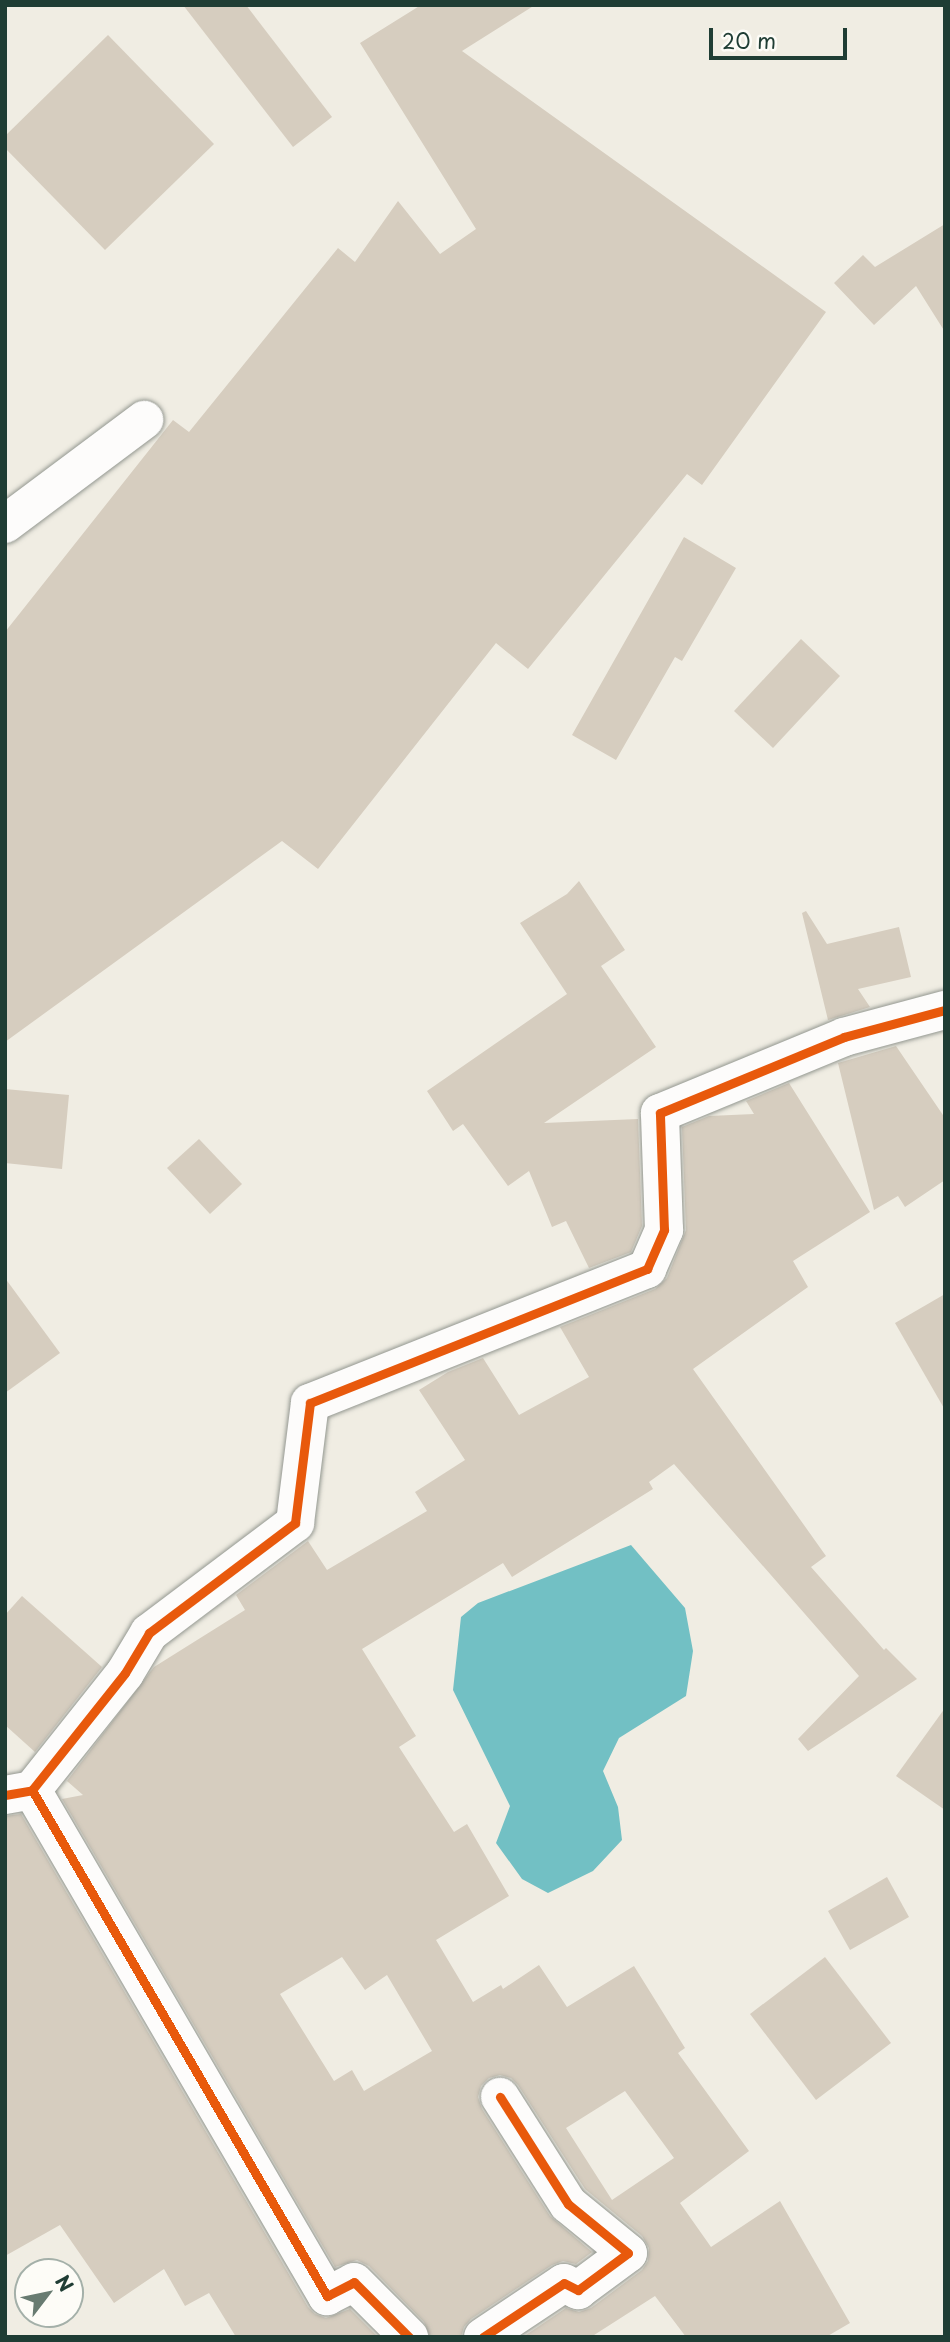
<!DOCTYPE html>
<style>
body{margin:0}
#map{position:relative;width:950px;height:2342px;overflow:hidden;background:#f0ede3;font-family:"Playpen Sans",sans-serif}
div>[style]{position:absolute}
.water>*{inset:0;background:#72c0c4}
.building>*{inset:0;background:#d6cdbf}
.roads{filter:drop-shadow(0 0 2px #939790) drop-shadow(0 0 2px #939790)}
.street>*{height:38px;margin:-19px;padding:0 19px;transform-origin:19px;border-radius:19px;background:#fdfcfb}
.cycleway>*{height:9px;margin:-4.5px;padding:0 4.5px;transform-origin:4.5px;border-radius:4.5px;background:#e8590c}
span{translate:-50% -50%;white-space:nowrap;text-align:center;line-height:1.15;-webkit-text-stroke:6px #fdfcf7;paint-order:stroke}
.frame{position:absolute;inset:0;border:7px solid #1f3d34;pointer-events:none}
.north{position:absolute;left:14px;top:2258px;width:70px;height:70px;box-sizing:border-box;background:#fdfcf7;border:2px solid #a4b0a9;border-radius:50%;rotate:58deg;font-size:19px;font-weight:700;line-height:28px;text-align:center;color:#1f3d34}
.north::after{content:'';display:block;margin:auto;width:24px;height:32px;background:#687b71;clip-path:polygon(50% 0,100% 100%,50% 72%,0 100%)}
.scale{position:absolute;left:709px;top:28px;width:138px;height:32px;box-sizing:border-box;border:4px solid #1f3d34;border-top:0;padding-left:9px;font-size:21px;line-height:24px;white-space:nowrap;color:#1f3d34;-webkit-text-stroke:5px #fdfcf7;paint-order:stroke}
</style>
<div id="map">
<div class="water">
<div style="clip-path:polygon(631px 1545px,685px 1608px,693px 1651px,686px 1696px,619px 1738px,603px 1771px,618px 1807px,622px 1840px,593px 1871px,548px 1893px,522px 1879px,496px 1843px,510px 1806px,453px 1690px,461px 1617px,478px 1603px)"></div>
</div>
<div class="building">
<div style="clip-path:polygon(183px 5px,246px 5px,332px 117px,293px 147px)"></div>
<div style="clip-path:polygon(421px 5px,535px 5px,462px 51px,826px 312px,702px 485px,687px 474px,528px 669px,496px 643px,318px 869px,282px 841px,5px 1042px,5px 632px,173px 420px,189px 432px,338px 248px,355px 262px,398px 201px,440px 254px,476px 229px,360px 43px)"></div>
<div style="clip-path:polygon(108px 35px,214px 144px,105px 250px,5px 148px,5px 136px)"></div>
<div style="clip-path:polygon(945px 224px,945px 332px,916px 286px,874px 325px,834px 283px,863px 255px,875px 267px)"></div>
<div style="clip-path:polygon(684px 537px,736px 568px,682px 661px,675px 657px,616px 760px,572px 735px)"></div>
<div style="clip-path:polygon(801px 639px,840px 676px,773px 748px,734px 711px)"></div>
<div style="clip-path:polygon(579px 881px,625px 950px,601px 966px,656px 1047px,544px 1123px,638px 1119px,642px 1226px,631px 1252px,589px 1268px,566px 1221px,552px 1227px,529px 1171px,508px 1186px,463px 1124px,453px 1131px,427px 1091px,567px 994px,520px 923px,567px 894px)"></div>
<div style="clip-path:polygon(806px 911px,827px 944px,899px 927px,911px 977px,858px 989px,870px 1007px,828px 1020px,802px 913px)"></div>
<div style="clip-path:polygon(896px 1046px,945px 1118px,945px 1180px,905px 1207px,898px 1196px,874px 1210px,838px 1063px)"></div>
<div style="clip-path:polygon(evenodd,789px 1083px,870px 1212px,793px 1261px,808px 1287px,693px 1369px,826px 1556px,811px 1567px,884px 1650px,886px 1648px,917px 1679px,808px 1751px,798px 1739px,859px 1676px,674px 1464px,649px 1482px,653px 1489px,512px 1577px,503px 1563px,362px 1649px,416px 1736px,399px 1747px,454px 1832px,467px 1824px,509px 1896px,436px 1940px,473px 2002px,501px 1985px,503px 1989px,539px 1965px,567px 2007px,634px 1966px,685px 2048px,678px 2053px,749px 2151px,680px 2203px,711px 2247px,780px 2201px,850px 2323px,826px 2337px,686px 2337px,655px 2296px,591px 2337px,523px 2337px,566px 2308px,579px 2312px,591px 2308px,642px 2270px,648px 2261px,649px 2248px,642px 2236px,585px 2189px,518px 2085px,511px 2078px,500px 2075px,489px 2078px,481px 2086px,478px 2097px,482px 2109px,550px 2216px,592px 2252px,576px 2264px,563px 2261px,552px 2265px,471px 2319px,464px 2327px,461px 2337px,430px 2337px,424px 2322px,369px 2266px,357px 2260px,335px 2267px,62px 1799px,83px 1795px,67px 1781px,154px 1667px,245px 1610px,236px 1595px,308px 1541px,327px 1570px,427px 1511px,415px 1492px,465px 1460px,419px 1390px,448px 1372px,483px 1358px,519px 1415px,589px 1377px,560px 1327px,655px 1289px,667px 1278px,686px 1230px,682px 1127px,709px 1116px,754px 1114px,746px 1101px,789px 1083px,342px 1957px,365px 1990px,387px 1975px,432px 2051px,364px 2091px,352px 2070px,334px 2081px,280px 1994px,342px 1957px,789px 1083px,625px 2091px,674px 2158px,612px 2200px,566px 2128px,625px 2091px)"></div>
<div style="clip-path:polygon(5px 1089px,69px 1095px,62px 1169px,5px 1163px)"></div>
<div style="clip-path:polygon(199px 1139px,242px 1184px,210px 1214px,167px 1168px)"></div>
<div style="clip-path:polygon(5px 1278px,60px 1353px,5px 1393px)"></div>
<div style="clip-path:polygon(945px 1294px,945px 1410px,895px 1323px)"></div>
<div style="clip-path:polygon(22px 1596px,102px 1667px,35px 1752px,5px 1725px,5px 1615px)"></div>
<div style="clip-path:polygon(945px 1708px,945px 1810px,896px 1776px)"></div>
<div style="clip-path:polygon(21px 1814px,308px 2307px,315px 2314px,326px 2318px,350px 2309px,378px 2337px,236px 2337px,209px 2293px,185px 2306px,164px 2269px,114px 2303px,60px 2225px,5px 2256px,5px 1816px)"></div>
<div style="clip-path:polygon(887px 1877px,909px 1917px,850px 1950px,828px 1911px)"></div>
<div style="clip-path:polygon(825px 1957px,891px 2043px,816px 2100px,750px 2014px)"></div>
</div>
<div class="roads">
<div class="street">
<div style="left:5px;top:524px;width:174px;rotate:-36.8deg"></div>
<div style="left:32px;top:1790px;width:586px;rotate:59.76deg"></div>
<div style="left:327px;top:2296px;width:30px;rotate:-27deg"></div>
<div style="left:354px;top:2282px;width:78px;rotate:45deg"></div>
<div style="left:5px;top:1795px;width:27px;rotate:-10deg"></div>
<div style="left:32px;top:1790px;width:149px;rotate:-51.5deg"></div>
<div style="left:125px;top:1673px;width:47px;rotate:-59deg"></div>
<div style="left:149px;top:1633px;width:183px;rotate:-37deg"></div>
<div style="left:295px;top:1523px;width:121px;rotate:-82.9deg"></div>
<div style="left:310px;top:1403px;width:363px;rotate:-21.7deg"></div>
<div style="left:647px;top:1269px;width:43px;rotate:-66.4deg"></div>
<div style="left:664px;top:1230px;width:117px;rotate:-92deg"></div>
<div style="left:660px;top:1113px;width:199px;rotate:-22.4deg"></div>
<div style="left:844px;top:1037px;width:105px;rotate:-15deg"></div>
<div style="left:483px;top:2337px;width:97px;rotate:-33.7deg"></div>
<div style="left:564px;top:2283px;width:16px;rotate:27deg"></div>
<div style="left:578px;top:2290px;width:62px;rotate:-36.5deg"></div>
<div style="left:628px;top:2253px;width:77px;rotate:-140.8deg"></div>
<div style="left:568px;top:2204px;width:127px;rotate:-122.4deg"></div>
</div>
</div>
<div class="cycleway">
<div style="left:32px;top:1790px;width:586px;rotate:59.76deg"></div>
<div style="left:327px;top:2296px;width:30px;rotate:-27deg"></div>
<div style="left:354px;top:2282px;width:78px;rotate:45deg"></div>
<div style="left:5px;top:1795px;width:27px;rotate:-10deg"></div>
<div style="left:32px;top:1790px;width:149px;rotate:-51.5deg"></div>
<div style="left:125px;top:1673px;width:47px;rotate:-59deg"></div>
<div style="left:149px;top:1633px;width:183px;rotate:-37deg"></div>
<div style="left:295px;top:1523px;width:121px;rotate:-82.9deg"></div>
<div style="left:310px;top:1403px;width:363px;rotate:-21.7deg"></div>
<div style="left:647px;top:1269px;width:43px;rotate:-66.4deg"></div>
<div style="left:664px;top:1230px;width:117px;rotate:-92deg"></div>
<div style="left:660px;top:1113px;width:199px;rotate:-22.4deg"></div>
<div style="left:844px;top:1037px;width:105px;rotate:-15deg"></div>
<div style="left:483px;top:2337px;width:97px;rotate:-33.7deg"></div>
<div style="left:564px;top:2283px;width:16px;rotate:27deg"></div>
<div style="left:578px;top:2290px;width:62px;rotate:-36.5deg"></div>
<div style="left:628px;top:2253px;width:77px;rotate:-140.8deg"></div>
<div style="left:568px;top:2204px;width:127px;rotate:-122.4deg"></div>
</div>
<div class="frame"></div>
<div class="north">N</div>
<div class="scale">20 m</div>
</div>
